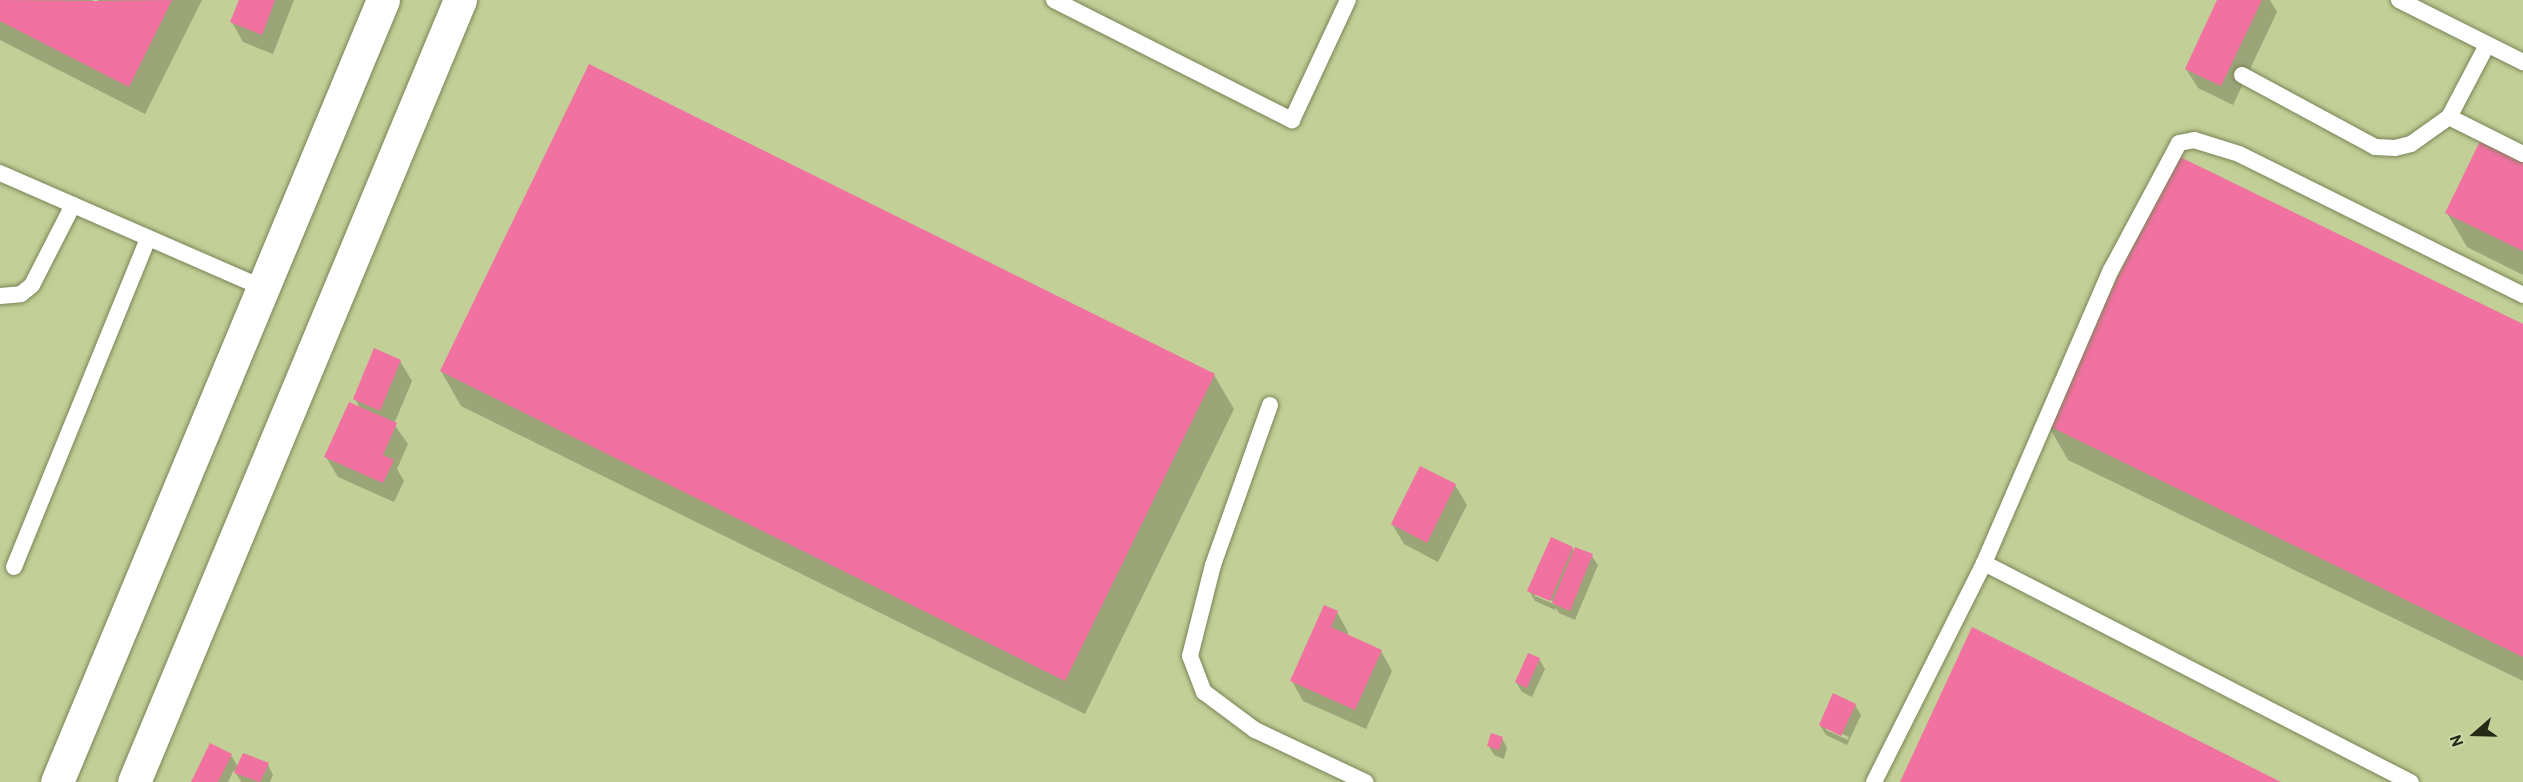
<!DOCTYPE html>
<style>
body{margin:0}
#map{position:relative;width:2523px;height:782px;overflow:hidden;background:#cdd9a9;font-family:Overpass,sans-serif}
div>[style]{position:absolute}
.built>*{inset:0;background:#c2cf97}
.shadow>*{inset:0;background:#0003}
.building>*{inset:0;background:#f171a0}
.roads{filter:drop-shadow(0 0 2px #798356) drop-shadow(0 0 2px #798356)}
.lane>*{height:16px;margin:-8px;padding:0 8px;transform-origin:8px;border-radius:8px;background:#fff}
.street>*{height:33px;margin:-16.5px;padding:0 16.5px;transform-origin:16.5px;border-radius:16.5px;background:#fff}
span{translate:-50% -50%;white-space:nowrap;text-align:center;line-height:1.15;-webkit-text-stroke:4.5px #cdd9a9;paint-order:stroke}
.north{position:absolute;left:2445px;top:704px;width:60px;height:60px;-webkit-text-stroke:4px #cdd9a9;paint-order:stroke;rotate:250deg;font-size:16px;font-weight:700;line-height:24px;text-align:center;color:#252916}
.north::after{content:'';display:block;margin:auto;width:21px;height:27px;background:#252916;clip-path:polygon(50% 0,100% 100%,50% 72%,0 100%)}
</style>
<div id="map">
<div class="built">
<div style="clip-path:polygon(0 0,2523px 0,2523px 782px,0 782px)"></div>
</div>
<div class="shadow">
<div style="clip-path:polygon(0 0,92px 0,97px 3px,98px 0,202px 0,145px 114px,0 40px)"></div>
<div style="clip-path:polygon(241px 0,294px 0,273px 54px,243px 42px,232px 22px)"></div>
<div style="clip-path:polygon(2218px 0,2270px 0,2277px 12px,2233px 105px,2198px 88px,2186px 69px)"></div>
<div style="clip-path:polygon(2523px 159px,2523px 275px,2467px 247px,2447px 213px)"></div>
<div style="clip-path:polygon(2523px 326px,2523px 681px,2068px 460px,2048px 425px)"></div>
<div style="clip-path:polygon(400px 361px,412px 381px,394px 424px,408px 444px,397px 469px,404px 481px,394px 502px,338px 477px,326px 457px,360px 408px,355px 399px)"></div>
<div style="clip-path:polygon(441px 371px,1214px 375px,1234px 409px,1085px 714px,461px 406px)"></div>
<div style="clip-path:polygon(1420px 468px,1455px 485px,1467px 505px,1438px 562px,1404px 544px,1392px 524px)"></div>
<div style="clip-path:polygon(evenodd,1572px 548px,1575px 552px,1592px 556px,1598px 565px,1575px 620px,1559px 613px,1556px 608px,1555px 610px,1535px 601px,1529px 591px,1572px 548px,1535px 593px,1557px 603px,1556px 605px,1535px 596px,1535px 593px)"></div>
<div style="clip-path:polygon(1337px 612px,1348px 632px,1347px 636px,1381px 651px,1392px 671px,1366px 729px,1303px 701px,1292px 681px)"></div>
<div style="clip-path:polygon(1539px 659px,1545px 669px,1532px 697px,1522px 692px,1516px 682px)"></div>
<div style="clip-path:polygon(evenodd,1855px 705px,1861px 715px,1847px 745px,1826px 735px,1820px 725px,1855px 705px,1826px 727px,1849px 737px,1848px 740px,1826px 730px,1826px 727px)"></div>
<div style="clip-path:polygon(1502px 738px,1507px 748px,1504px 759px,1494px 755px,1488px 745px)"></div>
<div style="clip-path:polygon(231px 755px,238px 767px,268px 765px,273px 775px,270px 782px,241px 782px,234px 770px,228px 782px,193px 782px)"></div>
</div>
<div class="building">
<div style="clip-path:polygon(0 0,96px 1px,172px 0,129px 87px,0 21px)"></div>
<div style="clip-path:polygon(239px 0,275px 0,262px 35px,230px 22px)"></div>
<div style="clip-path:polygon(2217px 0,2262px 0,2221px 86px,2185px 69px)"></div>
<div style="clip-path:polygon(589px 64px,1215px 374px,1065px 681px,440px 371px)"></div>
<div style="clip-path:polygon(2482px 137px,2523px 157px,2523px 251px,2445px 213px)"></div>
<div style="clip-path:polygon(2176px 155px,2523px 324px,2523px 657px,2047px 425px)"></div>
<div style="clip-path:polygon(374px 348px,401px 360px,380px 411px,353px 399px)"></div>
<div style="clip-path:polygon(349px 402px,397px 423px,383px 455px,394px 460px,383px 483px,324px 457px)"></div>
<div style="clip-path:polygon(1420px 466px,1456px 484px,1427px 543px,1391px 524px)"></div>
<div style="clip-path:polygon(1551px 537px,1573px 547px,1550px 601px,1527px 591px)"></div>
<div style="clip-path:polygon(1575px 547px,1593px 554px,1570px 611px,1552px 603px)"></div>
<div style="clip-path:polygon(1324px 605px,1338px 611px,1331px 627px,1382px 650px,1355px 710px,1290px 681px)"></div>
<div style="clip-path:polygon(1972px 627px,2281px 782px,1900px 782px)"></div>
<div style="clip-path:polygon(1528px 653px,1540px 658px,1527px 688px,1515px 682px)"></div>
<div style="clip-path:polygon(1833px 693px,1856px 704px,1841px 736px,1819px 725px)"></div>
<div style="clip-path:polygon(1491px 733px,1503px 737px,1499px 750px,1487px 746px)"></div>
<div style="clip-path:polygon(210px 743px,232px 754px,218px 782px,191px 782px)"></div>
<div style="clip-path:polygon(243px 753px,269px 763px,260px 782px,234px 773px)"></div>
</div>
<div class="roads">
<div class="lane">
<div style="left:1054px;top:0;width:267px;rotate:26.8deg"></div>
<div style="left:1292px;top:120px;width:132px;rotate:-65deg"></div>
<div style="left:2399px;top:0;width:139px;rotate:26.6deg"></div>
<div style="left:2487px;top:45px;width:81px;rotate:117.8deg"></div>
<div style="left:2449px;top:117px;width:83px;rotate:26.6deg"></div>
<div style="left:2242px;top:75px;width:151px;rotate:28.4deg"></div>
<div style="left:2375px;top:147px;width:20px;rotate:3deg"></div>
<div style="left:2395px;top:148px;width:16px;rotate:-14deg"></div>
<div style="left:2411px;top:144px;width:47px;rotate:-35.4deg"></div>
<div style="left:0;top:173px;width:287px;rotate:23.6deg"></div>
<div style="left:0;top:296px;width:21px;rotate:-5deg"></div>
<div style="left:21px;top:294px;width:14px;rotate:-39deg"></div>
<div style="left:32px;top:285px;width:90px;rotate:-62.9deg"></div>
<div style="left:1270px;top:405px;width:170px;rotate:109.6deg"></div>
<div style="left:1213px;top:565px;width:94px;rotate:104.2deg"></div>
<div style="left:1190px;top:656px;width:39px;rotate:69deg"></div>
<div style="left:1204px;top:692px;width:64px;rotate:36.7deg"></div>
<div style="left:1255px;top:730px;width:122px;rotate:25.3deg"></div>
<div style="left:1984px;top:563px;width:319px;rotate:-66.6deg"></div>
<div style="left:2111px;top:270px;width:144px;rotate:-61.8deg"></div>
<div style="left:2179px;top:143px;width:15px;rotate:-11deg"></div>
<div style="left:2194px;top:140px;width:47px;rotate:17.3deg"></div>
<div style="left:2239px;top:154px;width:317px;rotate:26.4deg"></div>
<div style="left:14px;top:567px;width:355px;rotate:-67.8deg"></div>
<div style="left:1874px;top:782px;width:245px;rotate:-63.3deg"></div>
<div style="left:1984px;top:563px;width:480px;rotate:27.2deg"></div>
</div>
<div class="street">
<div style="left:57px;top:782px;width:847px;rotate:-67.37deg"></div>
<div style="left:134px;top:782px;width:847px;rotate:-67.37deg"></div>
</div>
</div>
<div class="north">N</div>
</div>
